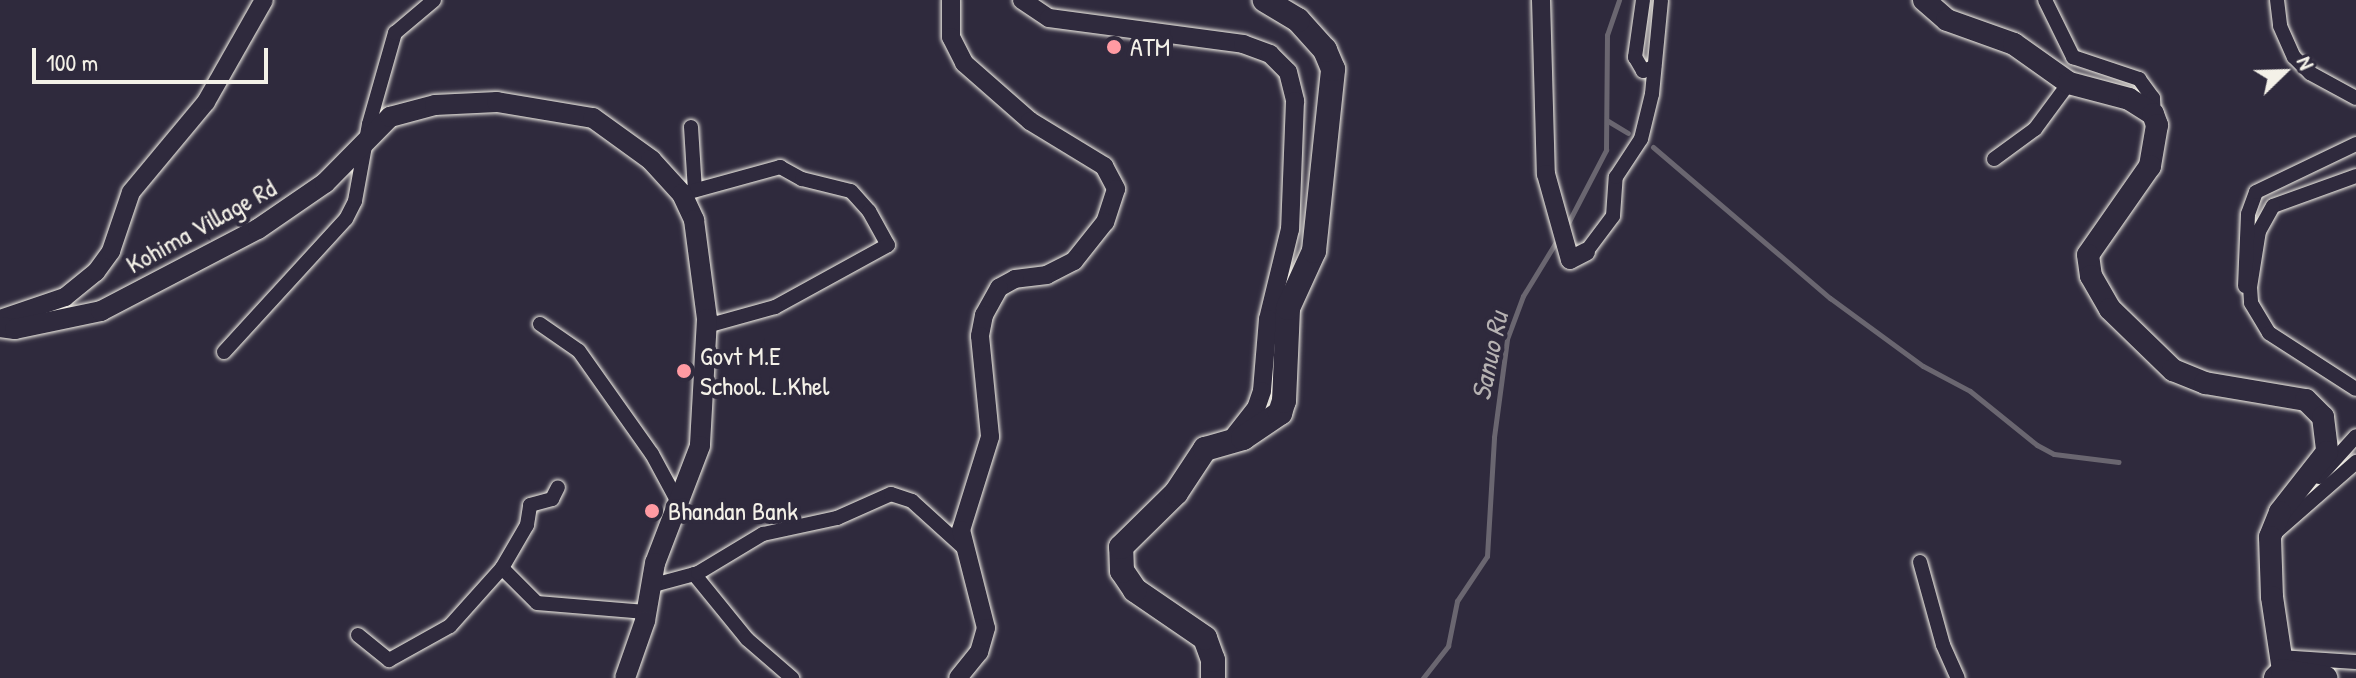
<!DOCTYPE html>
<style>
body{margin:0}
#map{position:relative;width:2356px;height:678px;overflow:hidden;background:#2f2a3d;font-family:"Patrick Hand",sans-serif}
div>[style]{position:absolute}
.stream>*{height:5px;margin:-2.5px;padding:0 2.5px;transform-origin:2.5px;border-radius:2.5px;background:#6a6670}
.roads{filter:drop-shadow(0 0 2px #f4f1e8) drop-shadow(0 0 2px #f4f1e8)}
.minor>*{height:14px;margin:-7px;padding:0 7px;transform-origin:7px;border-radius:7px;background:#2f2a3d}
.tertiary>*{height:18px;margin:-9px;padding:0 9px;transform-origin:9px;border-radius:9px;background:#2f2a3d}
.secondary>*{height:20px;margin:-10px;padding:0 10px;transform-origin:10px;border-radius:10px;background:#2f2a3d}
.primary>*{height:22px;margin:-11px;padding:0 11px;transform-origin:11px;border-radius:11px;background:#2f2a3d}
.trunk>*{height:24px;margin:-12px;padding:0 12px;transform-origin:12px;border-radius:12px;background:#2f2a3d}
.dots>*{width:22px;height:22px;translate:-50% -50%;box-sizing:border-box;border:4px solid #2f2a3d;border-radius:50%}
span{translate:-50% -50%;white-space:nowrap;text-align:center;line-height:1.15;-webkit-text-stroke:8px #2f2a3d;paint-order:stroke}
.poi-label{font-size:26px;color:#f4f1e8}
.left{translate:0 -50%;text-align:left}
.street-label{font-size:26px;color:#f4f1e8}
.water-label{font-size:28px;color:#b6b2b2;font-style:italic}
.north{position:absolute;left:2244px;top:32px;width:80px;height:80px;-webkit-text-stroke:6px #2f2a3d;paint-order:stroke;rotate:67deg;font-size:22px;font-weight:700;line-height:32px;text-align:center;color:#f4f1e8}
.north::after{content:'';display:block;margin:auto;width:28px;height:36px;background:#f4f1e8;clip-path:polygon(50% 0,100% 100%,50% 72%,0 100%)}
.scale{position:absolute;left:32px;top:48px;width:236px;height:36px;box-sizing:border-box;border:4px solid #f4f1e8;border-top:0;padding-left:10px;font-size:24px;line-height:28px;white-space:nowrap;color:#f4f1e8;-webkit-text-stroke:6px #2f2a3d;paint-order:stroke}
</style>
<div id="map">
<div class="stream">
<div style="left:1608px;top:121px;width:23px;rotate:31deg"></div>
<div style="left:1653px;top:147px;width:233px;rotate:40.5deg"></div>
<div style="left:1830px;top:298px;width:115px;rotate:36.2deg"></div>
<div style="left:1923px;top:366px;width:53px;rotate:28deg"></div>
<div style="left:1970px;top:391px;width:86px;rotate:38.9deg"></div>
<div style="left:2037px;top:445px;width:19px;rotate:28deg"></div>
<div style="left:2054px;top:454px;width:65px;rotate:7deg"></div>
<div style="left:1567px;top:225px;width:85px;rotate:-62.5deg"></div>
<div style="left:1606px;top:150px;width:115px;rotate:-89.5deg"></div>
<div style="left:1607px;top:35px;width:37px;rotate:-71deg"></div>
<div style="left:1423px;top:678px;width:41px;rotate:-52deg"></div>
<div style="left:1448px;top:646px;width:46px;rotate:-78.7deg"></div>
<div style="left:1457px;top:601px;width:54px;rotate:-56.3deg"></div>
<div style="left:1487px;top:556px;width:119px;rotate:-86.6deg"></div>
<div style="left:1494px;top:437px;width:99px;rotate:-82.4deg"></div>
<div style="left:1507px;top:339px;width:46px;rotate:-69.6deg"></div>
<div style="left:1523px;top:296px;width:69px;rotate:-58.6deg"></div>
</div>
<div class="roads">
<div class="minor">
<div style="left:1643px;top:0;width:58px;rotate:98deg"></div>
<div style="left:1635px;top:57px;width:16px;rotate:60deg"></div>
<div style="left:1643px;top:71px;width:12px;rotate:-20deg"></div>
<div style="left:2045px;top:0;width:64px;rotate:63.8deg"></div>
<div style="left:2073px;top:57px;width:70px;rotate:18.4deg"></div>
<div style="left:2139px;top:79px;width:24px;rotate:54deg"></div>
<div style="left:2153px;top:98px;width:19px;rotate:87deg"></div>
<div style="left:2277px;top:0;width:26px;rotate:83deg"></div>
<div style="left:2280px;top:26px;width:34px;rotate:66deg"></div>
<div style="left:2294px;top:57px;width:23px;rotate:45deg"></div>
<div style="left:2310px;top:73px;width:52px;rotate:28.5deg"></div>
<div style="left:691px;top:127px;width:63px;rotate:86.4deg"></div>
<div style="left:1994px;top:159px;width:51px;rotate:-36.2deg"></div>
<div style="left:2035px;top:129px;width:57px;rotate:-53.5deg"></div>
<div style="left:2356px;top:176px;width:88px;rotate:160.1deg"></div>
<div style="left:2273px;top:206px;width:29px;rotate:119deg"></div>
<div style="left:2259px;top:231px;width:57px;rotate:99.1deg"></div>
<div style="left:2250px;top:287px;width:16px;rotate:86deg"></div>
<div style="left:2251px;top:303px;width:35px;rotate:59deg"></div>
<div style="left:2269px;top:333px;width:103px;rotate:32.8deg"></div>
<div style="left:682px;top:194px;width:102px;rotate:-15.4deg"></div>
<div style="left:780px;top:167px;width:25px;rotate:29deg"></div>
<div style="left:802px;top:179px;width:50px;rotate:13.8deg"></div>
<div style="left:851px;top:191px;width:27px;rotate:48deg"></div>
<div style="left:869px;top:211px;width:39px;rotate:61deg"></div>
<div style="left:888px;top:245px;width:129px;rotate:151.2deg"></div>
<div style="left:775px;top:307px;width:71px;rotate:164.4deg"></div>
<div style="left:1586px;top:252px;width:45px;rotate:-53.1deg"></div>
<div style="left:1613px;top:216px;width:39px;rotate:-86deg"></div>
<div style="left:1616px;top:177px;width:45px;rotate:-56.7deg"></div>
<div style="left:1641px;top:139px;width:46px;rotate:-76.3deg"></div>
<div style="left:1652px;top:94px;width:94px;rotate:-84.5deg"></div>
<div style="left:2245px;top:286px;width:72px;rotate:-87.6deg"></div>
<div style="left:2248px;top:214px;width:23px;rotate:-70deg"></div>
<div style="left:2256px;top:192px;width:111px;rotate:-25.6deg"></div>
<div style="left:540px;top:324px;width:47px;rotate:34.7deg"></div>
<div style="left:579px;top:351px;width:126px;rotate:54.7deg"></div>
<div style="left:652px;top:454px;width:55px;rotate:61.6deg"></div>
<div style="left:224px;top:352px;width:180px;rotate:-47.5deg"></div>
<div style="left:346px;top:219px;width:20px;rotate:-63deg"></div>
<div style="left:355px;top:201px;width:78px;rotate:-79.7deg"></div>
<div style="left:369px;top:124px;width:95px;rotate:-74.1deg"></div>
<div style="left:395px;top:33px;width:51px;rotate:-40.2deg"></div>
<div style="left:2319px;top:477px;width:55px;rotate:-47.9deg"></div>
<div style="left:2275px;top:533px;width:108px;rotate:-41.2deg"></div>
<div style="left:1920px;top:562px;width:86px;rotate:74.5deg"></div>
<div style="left:1943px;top:645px;width:36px;rotate:66deg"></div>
<div style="left:502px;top:568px;width:49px;rotate:45deg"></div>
<div style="left:537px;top:603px;width:109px;rotate:4.7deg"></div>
<div style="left:694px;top:574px;width:84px;rotate:50.8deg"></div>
<div style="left:747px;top:639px;width:60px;rotate:40.9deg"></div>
<div style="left:650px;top:586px;width:50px;rotate:-15.2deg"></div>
<div style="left:698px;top:573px;width:76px;rotate:-31deg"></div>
<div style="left:763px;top:534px;width:76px;rotate:-12.2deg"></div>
<div style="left:837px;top:518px;width:59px;rotate:-24deg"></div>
<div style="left:891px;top:494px;width:22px;rotate:18deg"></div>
<div style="left:912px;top:501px;width:72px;rotate:42.2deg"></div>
<div style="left:358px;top:635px;width:40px;rotate:39deg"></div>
<div style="left:389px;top:660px;width:70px;rotate:-29.1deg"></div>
<div style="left:450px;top:626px;width:78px;rotate:-48.1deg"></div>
<div style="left:502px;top:568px;width:50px;rotate:-59.8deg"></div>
<div style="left:527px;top:525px;width:20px;rotate:-81deg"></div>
<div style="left:530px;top:505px;width:23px;rotate:-15deg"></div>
<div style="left:552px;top:499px;width:13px;rotate:-63deg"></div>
<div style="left:2279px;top:657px;width:77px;rotate:3.7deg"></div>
</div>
<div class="tertiary">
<div style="left:951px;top:0;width:37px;rotate:90deg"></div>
<div style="left:951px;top:37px;width:29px;rotate:63deg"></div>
<div style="left:964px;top:63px;width:88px;rotate:41.3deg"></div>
<div style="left:1030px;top:121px;width:87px;rotate:31.3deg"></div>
<div style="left:1104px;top:166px;width:26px;rotate:62deg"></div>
<div style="left:1116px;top:189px;width:35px;rotate:108deg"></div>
<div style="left:1105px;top:222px;width:50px;rotate:128.5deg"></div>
<div style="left:1074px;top:261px;width:30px;rotate:153deg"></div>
<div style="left:1047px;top:275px;width:32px;rotate:173deg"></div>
<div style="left:1015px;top:279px;width:18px;rotate:151deg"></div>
<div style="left:999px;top:288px;width:31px;rotate:119deg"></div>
<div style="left:984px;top:315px;width:21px;rotate:101deg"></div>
<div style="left:980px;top:336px;width:101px;rotate:84.3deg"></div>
<div style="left:990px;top:437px;width:97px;rotate:107.3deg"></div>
<div style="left:961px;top:530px;width:101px;rotate:75.7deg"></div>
<div style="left:986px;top:628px;width:25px;rotate:106deg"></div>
<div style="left:979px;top:652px;width:33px;rotate:129deg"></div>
<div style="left:1022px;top:0;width:32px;rotate:34deg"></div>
<div style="left:1049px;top:18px;width:196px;rotate:7.6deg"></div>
<div style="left:1243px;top:44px;width:29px;rotate:20deg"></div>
<div style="left:1270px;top:54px;width:25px;rotate:45deg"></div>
<div style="left:1288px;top:72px;width:30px;rotate:76deg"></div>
<div style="left:1295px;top:101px;width:128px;rotate:92.2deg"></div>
<div style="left:1290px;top:229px;width:93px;rotate:103.7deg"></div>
<div style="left:1268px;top:319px;width:72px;rotate:94.8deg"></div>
<div style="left:1262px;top:391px;width:18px;rotate:109deg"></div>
<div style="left:1256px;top:408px;width:36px;rotate:128deg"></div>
<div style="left:1541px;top:0;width:174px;rotate:88.4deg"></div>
<div style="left:1546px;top:174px;width:89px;rotate:74.4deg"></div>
<div style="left:1570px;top:260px;width:18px;rotate:-27deg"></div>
<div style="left:0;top:319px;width:69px;rotate:-18.7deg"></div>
<div style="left:65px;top:297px;width:40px;rotate:-39deg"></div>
<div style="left:96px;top:272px;width:26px;rotate:-54deg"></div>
<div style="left:111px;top:251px;width:62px;rotate:-71.3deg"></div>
<div style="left:131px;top:192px;width:117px;rotate:-50.2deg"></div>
<div style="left:206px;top:102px;width:117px;rotate:-60.4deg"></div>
</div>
<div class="secondary">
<div style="left:0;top:327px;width:15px;rotate:8deg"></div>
<div style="left:15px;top:329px;width:88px;rotate:-11.8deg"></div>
<div style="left:101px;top:311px;width:177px;rotate:-27.6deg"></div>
<div style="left:258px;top:229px;width:81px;rotate:-34.5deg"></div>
<div style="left:325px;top:183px;width:93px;rotate:-45.4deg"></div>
<div style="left:390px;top:117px;width:47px;rotate:-14.9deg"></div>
<div style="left:435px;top:105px;width:62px;rotate:-2.8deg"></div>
<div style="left:497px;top:102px;width:97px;rotate:9.5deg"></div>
<div style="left:593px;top:118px;width:72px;rotate:35.9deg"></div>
<div style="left:651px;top:160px;width:46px;rotate:47.6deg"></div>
<div style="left:682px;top:194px;width:29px;rotate:65deg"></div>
<div style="left:694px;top:220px;width:100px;rotate:82.5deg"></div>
<div style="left:707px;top:319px;width:127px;rotate:93.2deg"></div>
<div style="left:700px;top:446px;width:125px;rotate:111deg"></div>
<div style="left:655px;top:563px;width:59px;rotate:99.8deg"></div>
<div style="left:645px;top:621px;width:60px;rotate:109.3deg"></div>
</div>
<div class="primary">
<div style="left:1924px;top:0;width:30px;rotate:41deg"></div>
<div style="left:1947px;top:20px;width:71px;rotate:19.7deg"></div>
<div style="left:2014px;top:44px;width:67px;rotate:35.3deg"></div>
<div style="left:2069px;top:83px;width:62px;rotate:14.9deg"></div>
<div style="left:2129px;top:99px;width:28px;rotate:32deg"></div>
<div style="left:2153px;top:114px;width:12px;rotate:70deg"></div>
<div style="left:2157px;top:125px;width:42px;rotate:99.7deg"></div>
<div style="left:2150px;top:166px;width:108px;rotate:124.9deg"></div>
<div style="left:2088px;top:255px;width:21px;rotate:82deg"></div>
<div style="left:2091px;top:276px;width:38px;rotate:60deg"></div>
<div style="left:2110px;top:309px;width:88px;rotate:44.1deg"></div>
<div style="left:2173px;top:370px;width:35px;rotate:22deg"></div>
<div style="left:2205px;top:383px;width:102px;rotate:9.6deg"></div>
<div style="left:2306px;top:400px;width:24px;rotate:45deg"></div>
<div style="left:2323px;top:417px;width:35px;rotate:83deg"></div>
<div style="left:2327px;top:452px;width:76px;rotate:128.1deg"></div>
<div style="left:2280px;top:512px;width:27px;rotate:112deg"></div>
<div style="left:2270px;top:537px;width:60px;rotate:88.1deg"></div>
<div style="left:2272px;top:597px;width:75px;rotate:81.5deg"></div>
</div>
<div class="trunk">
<div style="left:1213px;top:678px;width:18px;rotate:-90deg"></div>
<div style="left:1213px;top:660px;width:23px;rotate:-110deg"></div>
<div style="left:1205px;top:638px;width:85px;rotate:-145.6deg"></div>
<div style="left:1135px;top:590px;width:23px;rotate:-124deg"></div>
<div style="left:1122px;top:571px;width:24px;rotate:-92deg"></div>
<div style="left:1121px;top:547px;width:77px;rotate:-44.5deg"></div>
<div style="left:1176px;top:493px;width:53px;rotate:-56.6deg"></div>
<div style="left:1205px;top:449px;width:40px;rotate:-16deg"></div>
<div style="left:1243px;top:438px;width:45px;rotate:-34deg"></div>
<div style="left:1280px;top:413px;width:13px;rotate:-72deg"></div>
<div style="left:1284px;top:401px;width:93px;rotate:-87.5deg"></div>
<div style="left:1288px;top:308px;width:63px;rotate:-65.5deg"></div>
<div style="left:1314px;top:251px;width:183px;rotate:-84deg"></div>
<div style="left:1333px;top:69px;width:21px;rotate:-113deg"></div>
<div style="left:1325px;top:50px;width:40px;rotate:-132deg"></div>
<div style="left:1298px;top:20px;width:39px;rotate:-149deg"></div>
<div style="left:2276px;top:678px;width:10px;rotate:-45deg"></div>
<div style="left:2283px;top:671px;width:43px;rotate:9.5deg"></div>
</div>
</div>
<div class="dots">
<div style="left:1114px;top:47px;background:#ff9aa2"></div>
<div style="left:684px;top:371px;background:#ff9aa2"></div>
<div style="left:652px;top:511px;background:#ff9aa2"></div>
</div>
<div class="poi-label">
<span class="left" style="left:1130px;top:47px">ATM</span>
<span class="left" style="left:700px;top:371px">Govt M.E<br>School. L.Khel</span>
<span class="left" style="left:668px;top:511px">Bhandan Bank</span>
</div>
<div class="street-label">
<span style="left:201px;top:226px;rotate:-29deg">Kohima Village Rd</span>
</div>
<div class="water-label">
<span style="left:1489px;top:356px;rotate:-78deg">Sanuo Ru</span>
</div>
<div class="north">N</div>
<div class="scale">100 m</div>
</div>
